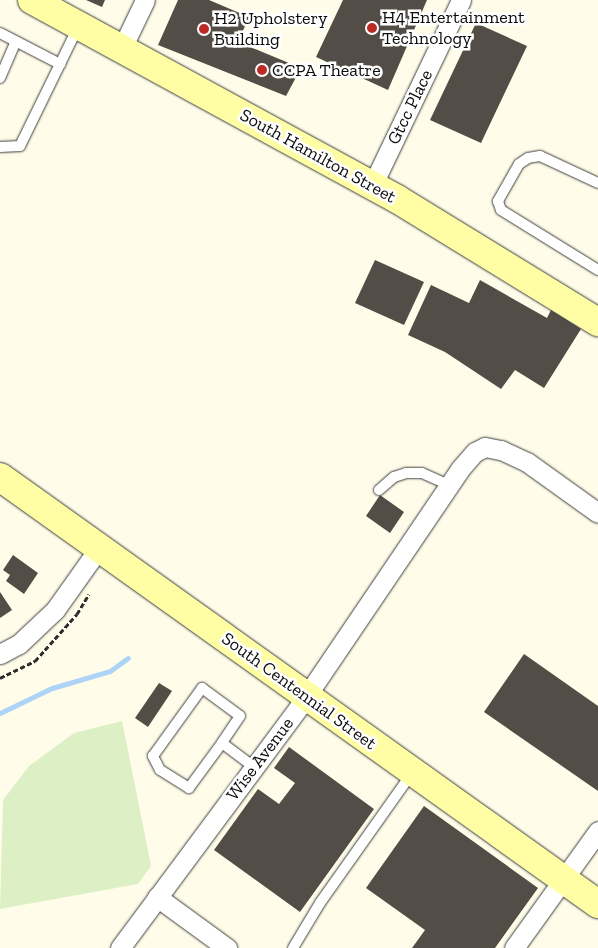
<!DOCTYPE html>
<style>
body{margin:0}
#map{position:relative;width:598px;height:948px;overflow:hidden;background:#fffde9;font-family:"Zilla Slab",serif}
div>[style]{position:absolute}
.pitch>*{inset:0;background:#ddf0c5}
.stream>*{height:5px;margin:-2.5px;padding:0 2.5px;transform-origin:2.5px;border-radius:2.5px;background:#add4f6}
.building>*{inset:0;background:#534d47}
.path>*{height:3px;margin-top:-1.5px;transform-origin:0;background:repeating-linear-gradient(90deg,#2d2d2d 0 5px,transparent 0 7.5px)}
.roads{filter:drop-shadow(0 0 1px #3e3e3e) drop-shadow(0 0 1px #3e3e3e)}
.lane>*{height:10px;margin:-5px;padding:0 5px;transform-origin:5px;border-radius:5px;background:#fff}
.street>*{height:19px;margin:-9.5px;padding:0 9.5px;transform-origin:9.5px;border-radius:9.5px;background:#fff}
.secondary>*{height:28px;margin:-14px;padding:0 14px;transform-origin:14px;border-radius:14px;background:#fffea4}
.dots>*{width:14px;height:14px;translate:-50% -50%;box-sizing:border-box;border:2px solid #fff;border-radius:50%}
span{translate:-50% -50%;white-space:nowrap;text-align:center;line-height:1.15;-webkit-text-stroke:5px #fff;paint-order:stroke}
.poi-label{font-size:18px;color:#0b0b0b}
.left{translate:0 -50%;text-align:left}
.street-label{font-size:18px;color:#0b0b0b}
</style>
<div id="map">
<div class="pitch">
<div style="clip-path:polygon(122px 721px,151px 866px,138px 884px,0 909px,3px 800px,29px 766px,74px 733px)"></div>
</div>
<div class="stream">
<div style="left:0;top:713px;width:58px;rotate:-25.7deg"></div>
<div style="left:52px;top:688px;width:60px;rotate:-16.3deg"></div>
<div style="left:110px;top:671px;width:22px;rotate:-36deg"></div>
</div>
<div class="building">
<div style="clip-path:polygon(86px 0,105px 0,102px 7px)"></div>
<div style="clip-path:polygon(178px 0,209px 0,249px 17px,238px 42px,301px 68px,286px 96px,158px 45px)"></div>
<div style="clip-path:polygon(343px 0,427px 0,388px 90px,316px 57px)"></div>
<div style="clip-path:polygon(476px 23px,527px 46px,481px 143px,430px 120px)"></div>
<div style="clip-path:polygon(375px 260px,424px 282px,404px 325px,355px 303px)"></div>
<div style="clip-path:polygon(480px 280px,547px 318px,551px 310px,581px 329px,544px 388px,515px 370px,501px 389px,445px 352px,408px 335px,431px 285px,469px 303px)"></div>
<div style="clip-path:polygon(380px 495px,404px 512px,390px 533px,366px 516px)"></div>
<div style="clip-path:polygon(13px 555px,38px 573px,24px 594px,6px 581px,10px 575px,3px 570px)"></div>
<div style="clip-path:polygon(0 592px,12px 610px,0 618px)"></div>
<div style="clip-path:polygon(524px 654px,598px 706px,598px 791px,484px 712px)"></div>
<div style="clip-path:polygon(159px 683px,172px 691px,148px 727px,135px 718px)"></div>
<div style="clip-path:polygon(289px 747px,374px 809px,300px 912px,214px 850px,258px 789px,279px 804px,295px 783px,274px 768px)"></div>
<div style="clip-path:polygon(424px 806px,538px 888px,495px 948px,412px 948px,425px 930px,366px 888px)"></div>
</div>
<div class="path">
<div style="left:0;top:678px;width:39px;rotate:-26deg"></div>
<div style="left:35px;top:661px;width:63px;rotate:-48.2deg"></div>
<div style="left:77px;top:614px;width:23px;rotate:-59deg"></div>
</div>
<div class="roads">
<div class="lane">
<div style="left:0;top:33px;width:68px;rotate:27.3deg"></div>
<div style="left:0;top:78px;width:40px;rotate:-66.6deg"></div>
<div style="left:0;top:147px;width:20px;rotate:-3deg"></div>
<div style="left:20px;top:146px;width:132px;rotate:-64deg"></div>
<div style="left:598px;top:183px;width:64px;rotate:-155deg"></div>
<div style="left:540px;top:156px;width:12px;rotate:171deg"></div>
<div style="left:528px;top:158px;width:11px;rotate:146deg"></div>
<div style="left:519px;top:164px;width:43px;rotate:119.6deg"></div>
<div style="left:498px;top:201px;width:9px;rotate:72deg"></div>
<div style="left:501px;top:210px;width:114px;rotate:31.7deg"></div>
<div style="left:379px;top:490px;width:20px;rotate:-41deg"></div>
<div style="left:394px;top:477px;width:13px;rotate:-18deg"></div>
<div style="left:406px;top:473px;width:16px"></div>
<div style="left:422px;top:473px;width:30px;rotate:24deg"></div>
<div style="left:222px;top:743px;width:56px;rotate:126.3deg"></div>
<div style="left:189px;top:788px;width:34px;rotate:-148deg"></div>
<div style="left:160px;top:770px;width:16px;rotate:-117deg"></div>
<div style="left:153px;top:756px;width:84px;rotate:-54.2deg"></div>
<div style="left:202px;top:688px;width:47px;rotate:36.4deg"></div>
<div style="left:240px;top:716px;width:32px;rotate:124deg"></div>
<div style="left:222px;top:743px;width:40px;rotate:37deg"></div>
<div style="left:293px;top:948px;width:52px;rotate:-59deg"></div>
<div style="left:320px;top:903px;width:159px;rotate:-54.7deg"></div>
</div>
<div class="street">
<div style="left:122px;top:48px;width:53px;rotate:-64.4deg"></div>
<div style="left:372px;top:186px;width:206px;rotate:-64.4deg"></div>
<div style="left:0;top:654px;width:21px;rotate:-28deg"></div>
<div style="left:19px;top:644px;width:50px;rotate:-43.4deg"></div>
<div style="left:55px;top:610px;width:76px;rotate:-54.6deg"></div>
<div style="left:157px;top:897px;width:87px;rotate:36.1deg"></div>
<div style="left:120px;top:948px;width:300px;rotate:-53.4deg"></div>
<div style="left:299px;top:707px;width:287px;rotate:-55.9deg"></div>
<div style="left:460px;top:469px;width:23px;rotate:-49deg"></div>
<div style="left:475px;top:452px;width:11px;rotate:-27deg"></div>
<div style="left:485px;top:447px;width:16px;rotate:11deg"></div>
<div style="left:501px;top:450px;width:29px;rotate:25deg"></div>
<div style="left:527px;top:462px;width:87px;rotate:35.7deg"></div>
<div style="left:514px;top:948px;width:144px;rotate:-54.3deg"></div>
</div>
<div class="secondary">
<div style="left:32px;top:0;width:416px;rotate:28.6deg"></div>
<div style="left:397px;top:199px;width:236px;rotate:31.5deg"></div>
<div style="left:0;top:477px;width:735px;rotate:35.53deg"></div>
</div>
</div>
<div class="dots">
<div style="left:372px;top:28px;background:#bb2b23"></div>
<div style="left:204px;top:29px;background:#bb2b23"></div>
<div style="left:262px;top:70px;background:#bb2b23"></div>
</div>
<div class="poi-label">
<span class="left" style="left:382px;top:28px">H4 Entertainment<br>Technology</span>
<span class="left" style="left:214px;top:29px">H2 Upholstery<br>Building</span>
<span class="left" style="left:272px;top:70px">CCPA Theatre</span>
</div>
<div class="street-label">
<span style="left:410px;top:107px;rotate:-64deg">Gtcc Place</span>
<span style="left:318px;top:156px;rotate:29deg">South Hamilton Street</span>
<span style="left:299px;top:691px;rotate:36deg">South Centennial Street</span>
<span style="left:260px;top:759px;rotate:-53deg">Wise Avenue</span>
</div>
</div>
